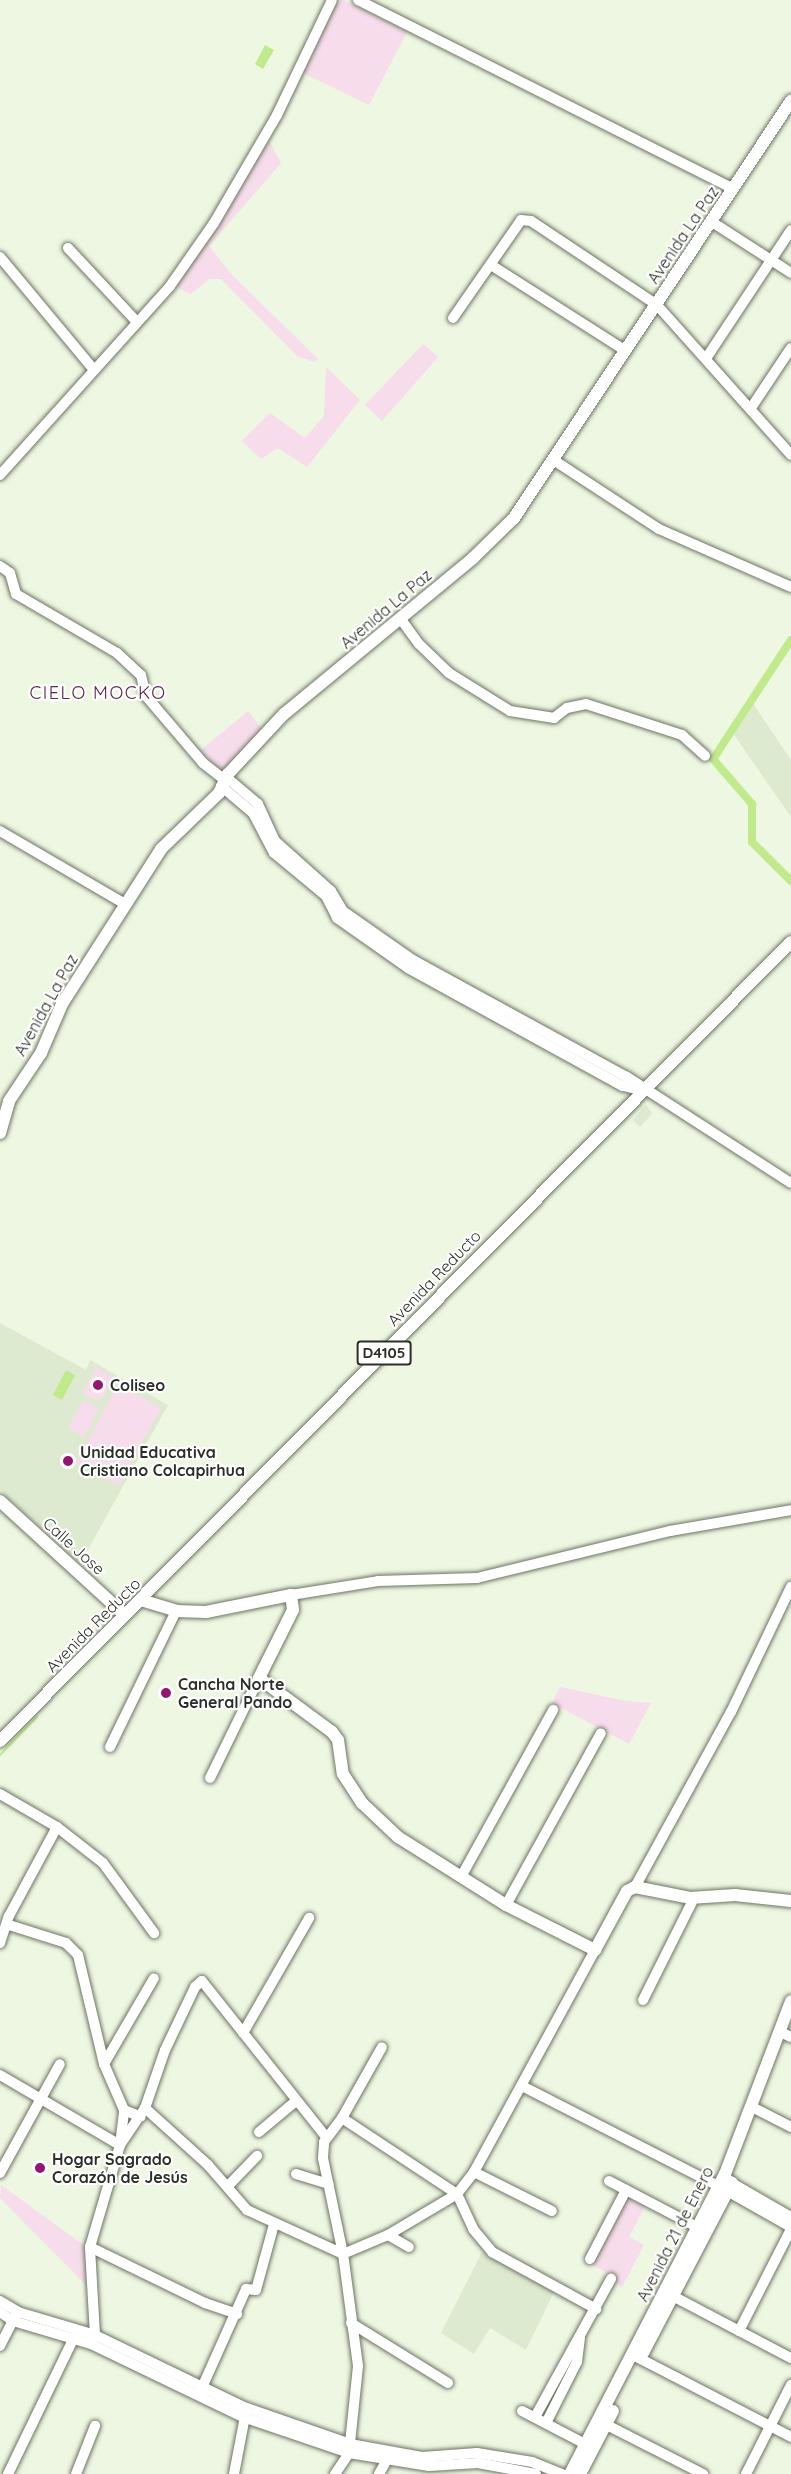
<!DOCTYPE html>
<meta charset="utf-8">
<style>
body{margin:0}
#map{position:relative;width:791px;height:2474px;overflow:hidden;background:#edf7e2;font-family:Quicksand,sans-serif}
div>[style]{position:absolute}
.built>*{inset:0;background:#ddead0}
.green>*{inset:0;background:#f7dceb}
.water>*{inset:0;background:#c0ea8c}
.stream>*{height:2px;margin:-1px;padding:0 1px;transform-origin:1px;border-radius:1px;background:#c0ea8c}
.canal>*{height:8px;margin:-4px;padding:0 4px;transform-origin:4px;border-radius:4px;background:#c0ea8c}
.roads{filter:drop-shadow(0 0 2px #6c7562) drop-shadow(0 0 2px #6c7562)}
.minor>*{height:10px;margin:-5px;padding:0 5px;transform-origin:5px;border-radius:5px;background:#fff}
.major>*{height:12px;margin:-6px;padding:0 6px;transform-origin:6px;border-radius:6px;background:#fff}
.dots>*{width:16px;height:16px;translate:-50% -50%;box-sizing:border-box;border:3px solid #fff;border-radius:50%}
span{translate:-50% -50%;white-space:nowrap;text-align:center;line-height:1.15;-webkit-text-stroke:4.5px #fff;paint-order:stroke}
.shield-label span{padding:2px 4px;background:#fff;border:2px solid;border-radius:4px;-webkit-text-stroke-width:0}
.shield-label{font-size:15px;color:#2b2f27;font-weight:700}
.street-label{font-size:16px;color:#2b2f27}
.poi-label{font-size:16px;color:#2b2f27;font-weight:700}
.left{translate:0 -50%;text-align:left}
.neighbourhood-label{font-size:18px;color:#61254c;letter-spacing:1.5px}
</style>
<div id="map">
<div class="built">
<div style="clip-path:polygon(750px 699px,791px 760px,791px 817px,730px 729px)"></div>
<div style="clip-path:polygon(646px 1104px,652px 1114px,640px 1127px,633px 1120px)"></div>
<div style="clip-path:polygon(0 1323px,86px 1370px,90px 1360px,168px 1405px,80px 1564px,0 1490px)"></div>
<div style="clip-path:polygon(482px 2252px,554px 2292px,526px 2350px,490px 2328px,474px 2354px,441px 2333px)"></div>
</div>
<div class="green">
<div style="clip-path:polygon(335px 0,344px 0,407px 32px,369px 105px,301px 72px)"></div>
<div style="clip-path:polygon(268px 139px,281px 163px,209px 246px,232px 275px,318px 359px,314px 362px,297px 356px,221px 279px,209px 279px,191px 294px,176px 287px)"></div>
<div style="clip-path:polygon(423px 344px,438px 357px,382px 421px,365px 405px)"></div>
<div style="clip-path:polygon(326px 367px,360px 400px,307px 467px,278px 448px,261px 459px,242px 441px,270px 413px,305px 438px,324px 416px)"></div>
<div style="clip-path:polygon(248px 711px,262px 729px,222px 772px,201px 750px)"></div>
<div style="clip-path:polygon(96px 1367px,114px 1377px,100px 1402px,82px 1393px)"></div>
<div style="clip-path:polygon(118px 1384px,161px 1408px,119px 1486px,76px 1463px)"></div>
<div style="clip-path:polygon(83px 1400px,99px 1409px,84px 1437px,68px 1428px)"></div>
<div style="clip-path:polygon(560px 1687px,626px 1701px,651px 1703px,629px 1744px,552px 1703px)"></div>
<div style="clip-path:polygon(1px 2185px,85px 2246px,89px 2288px,0 2198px)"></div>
<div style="clip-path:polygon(627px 2197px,645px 2206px,629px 2237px,644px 2245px,622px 2287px,613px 2281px,615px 2277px,591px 2264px)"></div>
</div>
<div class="water">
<div style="clip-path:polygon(265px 45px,274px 50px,263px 69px,255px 64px)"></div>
<div style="clip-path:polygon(66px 1370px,75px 1375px,62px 1400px,53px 1395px)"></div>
</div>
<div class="stream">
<div style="left:0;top:1755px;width:53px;rotate:-45.8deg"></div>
</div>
<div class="canal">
<div style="left:791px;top:640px;width:142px;rotate:123.2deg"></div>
<div style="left:713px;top:759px;width:60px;rotate:49.1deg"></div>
<div style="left:752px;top:804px;width:38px;rotate:90deg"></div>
<div style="left:752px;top:842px;width:55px;rotate:45deg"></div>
</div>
<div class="roads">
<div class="minor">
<div style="left:358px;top:0;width:420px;rotate:26.7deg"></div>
<div style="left:712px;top:222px;width:94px;rotate:32.8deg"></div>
<div style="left:68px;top:248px;width:101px;rotate:47deg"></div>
<div style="left:0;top:257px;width:147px;rotate:50.2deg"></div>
<div style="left:491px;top:265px;width:160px;rotate:32.5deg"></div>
<div style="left:453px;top:318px;width:119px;rotate:-55.2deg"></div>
<div style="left:521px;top:220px;width:10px;rotate:6deg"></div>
<div style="left:531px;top:221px;width:151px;rotate:33.7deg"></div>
<div style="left:657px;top:305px;width:201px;rotate:48.2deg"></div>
<div style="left:707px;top:357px;width:152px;rotate:-56.5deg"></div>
<div style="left:751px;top:408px;width:72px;rotate:-56.3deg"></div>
<div style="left:555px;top:461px;width:124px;rotate:33.2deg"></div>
<div style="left:659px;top:529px;width:144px;rotate:23.7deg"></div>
<div style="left:0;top:475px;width:254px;rotate:-48deg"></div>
<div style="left:170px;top:286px;width:77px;rotate:-55.1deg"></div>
<div style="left:214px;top:223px;width:125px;rotate:-59.7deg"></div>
<div style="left:277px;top:115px;width:127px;rotate:-64.4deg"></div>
<div style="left:0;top:566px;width:12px;rotate:35deg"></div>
<div style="left:10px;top:573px;width:22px;rotate:74deg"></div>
<div style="left:16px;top:594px;width:117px;rotate:30.3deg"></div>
<div style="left:117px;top:653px;width:33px;rotate:43deg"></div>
<div style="left:141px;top:675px;width:22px;rotate:77deg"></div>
<div style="left:146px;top:696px;width:88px;rotate:49.6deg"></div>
<div style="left:203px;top:763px;width:28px;rotate:38deg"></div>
<div style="left:400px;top:618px;width:32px;rotate:54deg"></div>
<div style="left:419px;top:644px;width:42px;rotate:44deg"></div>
<div style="left:449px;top:673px;width:72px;rotate:31.9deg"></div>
<div style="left:510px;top:711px;width:45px;rotate:9deg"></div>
<div style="left:554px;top:718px;width:16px;rotate:-38deg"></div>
<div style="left:567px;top:708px;width:19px;rotate:-12deg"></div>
<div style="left:586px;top:704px;width:101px;rotate:17.9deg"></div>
<div style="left:682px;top:735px;width:31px;rotate:42deg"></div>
<div style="left:226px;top:777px;width:42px;rotate:40.2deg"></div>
<div style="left:258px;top:804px;width:41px;rotate:65.3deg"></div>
<div style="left:275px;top:841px;width:75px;rotate:41.8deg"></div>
<div style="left:331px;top:891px;width:23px;rotate:59deg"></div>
<div style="left:343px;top:911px;width:85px;rotate:35deg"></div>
<div style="left:413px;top:960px;width:244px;rotate:28.7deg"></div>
<div style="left:627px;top:1077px;width:195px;rotate:32.9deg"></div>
<div style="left:221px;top:786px;width:42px;rotate:40.2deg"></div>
<div style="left:253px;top:813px;width:45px;rotate:62.3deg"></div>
<div style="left:274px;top:853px;width:67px;rotate:39.6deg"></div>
<div style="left:326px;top:896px;width:25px;rotate:63deg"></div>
<div style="left:337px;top:918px;width:87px;rotate:35.2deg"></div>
<div style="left:408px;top:968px;width:245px;rotate:28.8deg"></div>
<div style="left:623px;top:1086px;width:17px;rotate:13deg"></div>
<div style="left:0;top:831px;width:145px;rotate:30.3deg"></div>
<div style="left:291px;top:1595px;width:88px;rotate:-9.1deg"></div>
<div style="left:378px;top:1581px;width:99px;rotate:-1.7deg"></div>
<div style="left:477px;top:1578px;width:199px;rotate:-13.7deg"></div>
<div style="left:670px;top:1531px;width:123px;rotate:-9.8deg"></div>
<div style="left:110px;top:1747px;width:151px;rotate:-64.1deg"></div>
<div style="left:210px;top:1778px;width:111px;rotate:-63.9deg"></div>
<div style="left:0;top:1794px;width:66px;rotate:30.1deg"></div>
<div style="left:57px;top:1827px;width:58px;rotate:38deg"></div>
<div style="left:103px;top:1863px;width:87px;rotate:53.9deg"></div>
<div style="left:461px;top:1877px;width:191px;rotate:-61.1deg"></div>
<div style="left:635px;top:1887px;width:200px;rotate:-61.3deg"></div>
<div style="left:731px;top:1712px;width:139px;rotate:-64.4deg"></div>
<div style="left:506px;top:1905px;width:196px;rotate:-61.1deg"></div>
<div style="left:9px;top:1925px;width:60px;rotate:17.5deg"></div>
<div style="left:66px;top:1943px;width:17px;rotate:45deg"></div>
<div style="left:78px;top:1955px;width:112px;rotate:76.6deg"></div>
<div style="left:104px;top:2064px;width:50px;rotate:66.5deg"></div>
<div style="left:124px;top:2110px;width:18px;rotate:22deg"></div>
<div style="left:0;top:1943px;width:28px;rotate:-72deg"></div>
<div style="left:9px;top:1916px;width:101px;rotate:-61.7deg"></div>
<div style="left:643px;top:2000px;width:114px;rotate:-63.4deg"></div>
<div style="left:779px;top:2031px;width:13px;rotate:27deg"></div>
<div style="left:243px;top:2033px;width:133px;rotate:-60.1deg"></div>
<div style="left:104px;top:2064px;width:99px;rotate:-59.8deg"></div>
<div style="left:0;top:2075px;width:139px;rotate:30.3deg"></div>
<div style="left:120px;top:2145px;width:45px;rotate:-56deg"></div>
<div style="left:145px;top:2108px;width:61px;rotate:-71deg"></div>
<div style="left:165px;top:2050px;width:70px;rotate:-64.5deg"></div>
<div style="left:195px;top:1987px;width:9px;rotate:-41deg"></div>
<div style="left:202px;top:1981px;width:199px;rotate:51.5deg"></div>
<div style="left:522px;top:2086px;width:220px;rotate:27deg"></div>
<div style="left:752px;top:2107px;width:44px;rotate:27.1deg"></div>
<div style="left:145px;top:2108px;width:85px;rotate:42.1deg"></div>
<div style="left:208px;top:2165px;width:60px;rotate:49.1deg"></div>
<div style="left:247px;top:2210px;width:106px;rotate:24.6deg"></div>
<div style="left:343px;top:2254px;width:49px;rotate:-22.9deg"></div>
<div style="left:388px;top:2235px;width:80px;rotate:-30.7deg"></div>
<div style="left:457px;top:2194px;width:28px;rotate:-52deg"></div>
<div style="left:474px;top:2172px;width:253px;rotate:-61.4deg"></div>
<div style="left:342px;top:2118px;width:138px;rotate:33.5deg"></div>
<div style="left:457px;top:2194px;width:38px;rotate:65deg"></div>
<div style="left:473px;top:2229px;width:30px;rotate:50deg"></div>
<div style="left:492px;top:2252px;width:119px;rotate:28.7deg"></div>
<div style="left:259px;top:2132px;width:48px;rotate:-40deg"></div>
<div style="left:474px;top:2172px;width:87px;rotate:26.6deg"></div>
<div style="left:0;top:2173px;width:124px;rotate:-61.2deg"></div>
<div style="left:296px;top:2174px;width:34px;rotate:17deg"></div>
<div style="left:609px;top:2181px;width:99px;rotate:27.6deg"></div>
<div style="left:732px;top:2183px;width:68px;rotate:30deg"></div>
<div style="left:228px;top:2186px;width:42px;rotate:-46deg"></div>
<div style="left:727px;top:2191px;width:73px;rotate:29.4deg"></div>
<div style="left:388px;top:2235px;width:24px;rotate:30deg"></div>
<div style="left:90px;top:2247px;width:128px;rotate:26deg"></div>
<div style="left:205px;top:2303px;width:34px;rotate:19deg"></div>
<div style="left:590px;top:2259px;width:78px;rotate:-62.4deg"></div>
<div style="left:667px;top:2293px;width:140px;rotate:27.7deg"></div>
<div style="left:0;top:2301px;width:21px;rotate:31deg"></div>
<div style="left:18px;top:2312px;width:80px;rotate:16.6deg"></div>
<div style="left:95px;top:2335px;width:165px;rotate:25.8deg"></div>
<div style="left:244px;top:2407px;width:112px;rotate:19.2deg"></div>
<div style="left:350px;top:2444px;width:73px;rotate:10.2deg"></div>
<div style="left:422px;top:2457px;width:55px;rotate:-4.2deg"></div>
<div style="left:477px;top:2453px;width:56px;rotate:9.3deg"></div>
<div style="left:532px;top:2462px;width:32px;rotate:22deg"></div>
<div style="left:0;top:2312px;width:16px;rotate:35deg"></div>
<div style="left:13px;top:2321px;width:81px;rotate:16.4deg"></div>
<div style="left:91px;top:2344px;width:169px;rotate:25.7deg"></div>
<div style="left:243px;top:2417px;width:112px;rotate:18.8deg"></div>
<div style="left:349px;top:2453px;width:81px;rotate:9.2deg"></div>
<div style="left:429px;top:2466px;width:49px;rotate:-3.5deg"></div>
<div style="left:478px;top:2463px;width:59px;rotate:10.7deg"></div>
<div style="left:351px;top:2323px;width:114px;rotate:31.7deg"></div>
<div style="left:739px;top:2331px;width:114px;rotate:-63deg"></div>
<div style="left:92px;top:2341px;width:7px;rotate:-63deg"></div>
<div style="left:95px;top:2335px;width:88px;rotate:-93.3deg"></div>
<div style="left:90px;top:2247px;width:106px;rotate:-73.6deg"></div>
<div style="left:120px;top:2145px;width:35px;rotate:-83deg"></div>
<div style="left:0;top:2346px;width:33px;rotate:-63deg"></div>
<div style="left:633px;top:2355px;width:178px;rotate:27.4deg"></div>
<div style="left:200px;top:2392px;width:113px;rotate:-65.9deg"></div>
<div style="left:246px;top:2289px;width:10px;rotate:6deg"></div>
<div style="left:256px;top:2290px;width:68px;rotate:-74.7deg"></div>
<div style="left:522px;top:2411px;width:78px;rotate:27.6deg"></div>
<div style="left:535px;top:2417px;width:158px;rotate:-61.2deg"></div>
<div style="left:599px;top:2421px;width:117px;rotate:27deg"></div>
<div style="left:546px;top:2423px;width:68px;rotate:-63.1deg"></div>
<div style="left:577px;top:2362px;width:24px;rotate:-83deg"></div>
<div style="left:8px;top:2474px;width:159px;rotate:-64.2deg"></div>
<div style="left:76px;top:2474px;width:52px;rotate:-68.4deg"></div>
<div style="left:234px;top:2474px;width:64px;rotate:-79.2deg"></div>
<div style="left:335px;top:2474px;width:25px;rotate:-56deg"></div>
<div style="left:349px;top:2453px;width:87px;rotate:-84.1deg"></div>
<div style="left:358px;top:2366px;width:113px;rotate:-97.6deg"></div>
<div style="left:343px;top:2254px;width:98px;rotate:-101.8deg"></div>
<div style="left:323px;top:2158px;width:16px;rotate:-86deg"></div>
<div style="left:324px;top:2142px;width:30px;rotate:-53deg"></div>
<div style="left:342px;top:2118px;width:81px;rotate:-60.6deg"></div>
<div style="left:379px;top:2474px;width:21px;rotate:-61deg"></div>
<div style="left:746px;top:2474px;width:100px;rotate:-63.2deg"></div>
</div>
<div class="major">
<div style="left:0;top:1133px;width:33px;rotate:-74deg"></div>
<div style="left:9px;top:1101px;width:58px;rotate:-56.3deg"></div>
<div style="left:41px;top:1053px;width:53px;rotate:-66.8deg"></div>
<div style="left:62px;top:1004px;width:184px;rotate:-57.4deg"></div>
<div style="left:161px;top:849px;width:81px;rotate:-44deg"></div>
<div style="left:219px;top:793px;width:21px;rotate:-65deg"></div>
<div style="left:228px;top:774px;width:82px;rotate:-47deg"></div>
<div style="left:284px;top:714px;width:245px;rotate:-39.5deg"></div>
<div style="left:473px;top:558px;width:57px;rotate:-44.3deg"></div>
<div style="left:514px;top:518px;width:501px;rotate:-56.41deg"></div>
<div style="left:0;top:1501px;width:169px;rotate:42.4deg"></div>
<div style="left:141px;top:1600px;width:37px;rotate:17deg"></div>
<div style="left:176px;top:1611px;width:30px;rotate:2deg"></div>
<div style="left:206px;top:1612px;width:87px;rotate:-11.3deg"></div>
<div style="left:291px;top:1595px;width:15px;rotate:82deg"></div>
<div style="left:293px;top:1610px;width:76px;rotate:116.6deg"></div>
<div style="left:259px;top:1678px;width:91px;rotate:36.5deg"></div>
<div style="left:332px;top:1732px;width:10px;rotate:53deg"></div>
<div style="left:338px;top:1740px;width:34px;rotate:82deg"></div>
<div style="left:343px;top:1774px;width:35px;rotate:57deg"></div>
<div style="left:362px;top:1803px;width:50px;rotate:43.4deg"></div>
<div style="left:398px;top:1837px;width:128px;rotate:32.2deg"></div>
<div style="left:506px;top:1905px;width:100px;rotate:26.8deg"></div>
<div style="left:595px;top:1950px;width:67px;rotate:-61.5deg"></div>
<div style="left:627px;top:1891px;width:9px;rotate:-27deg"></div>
<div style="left:635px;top:1887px;width:56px;rotate:11.3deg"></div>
<div style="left:690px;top:1898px;width:45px;rotate:-3.8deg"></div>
<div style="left:735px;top:1895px;width:56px;rotate:6.1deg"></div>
<div style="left:0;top:1741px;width:1124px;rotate:-45.29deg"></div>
<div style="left:643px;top:2353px;width:192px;rotate:-62.4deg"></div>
<div style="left:732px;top:2183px;width:10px;rotate:-151deg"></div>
<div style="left:570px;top:2474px;width:338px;rotate:-62.7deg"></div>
<div style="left:725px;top:2174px;width:185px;rotate:-69.1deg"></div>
<div style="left:580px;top:2474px;width:71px;rotate:-62.4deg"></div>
</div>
</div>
<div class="dots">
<div style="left:98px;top:1385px;background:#951670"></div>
<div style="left:68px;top:1461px;background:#951670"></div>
<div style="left:166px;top:1693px;background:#951670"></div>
<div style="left:40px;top:2168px;background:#951670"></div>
</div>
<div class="shield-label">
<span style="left:384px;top:1353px">D4105</span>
</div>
<div class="street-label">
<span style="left:683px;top:235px;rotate:-56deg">Avenida La Paz</span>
<span style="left:386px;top:609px;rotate:-40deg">Avenida La Paz</span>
<span style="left:46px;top:1005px;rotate:-61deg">Avenida La Paz</span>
<span style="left:434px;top:1278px;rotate:-46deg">Avenida Reducto</span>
<span style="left:74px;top:1546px;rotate:42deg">Calle Jose</span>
<span style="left:93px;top:1625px;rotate:-45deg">Avenida Reducto</span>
<span style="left:675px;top:2234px;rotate:-63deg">Avenida 21 de Enero</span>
</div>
<div class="poi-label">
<span class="left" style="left:110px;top:1385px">Coliseo</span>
<span class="left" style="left:80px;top:1461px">Unidad Educativa<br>Cristiano Colcapirhua</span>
<span class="left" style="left:178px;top:1693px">Cancha Norte<br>General Pando</span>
<span class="left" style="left:52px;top:2168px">Hogar Sagrado<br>Corazón de Jesús</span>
</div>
<div class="neighbourhood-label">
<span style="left:98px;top:693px">CIELO MOCKO</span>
</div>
</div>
